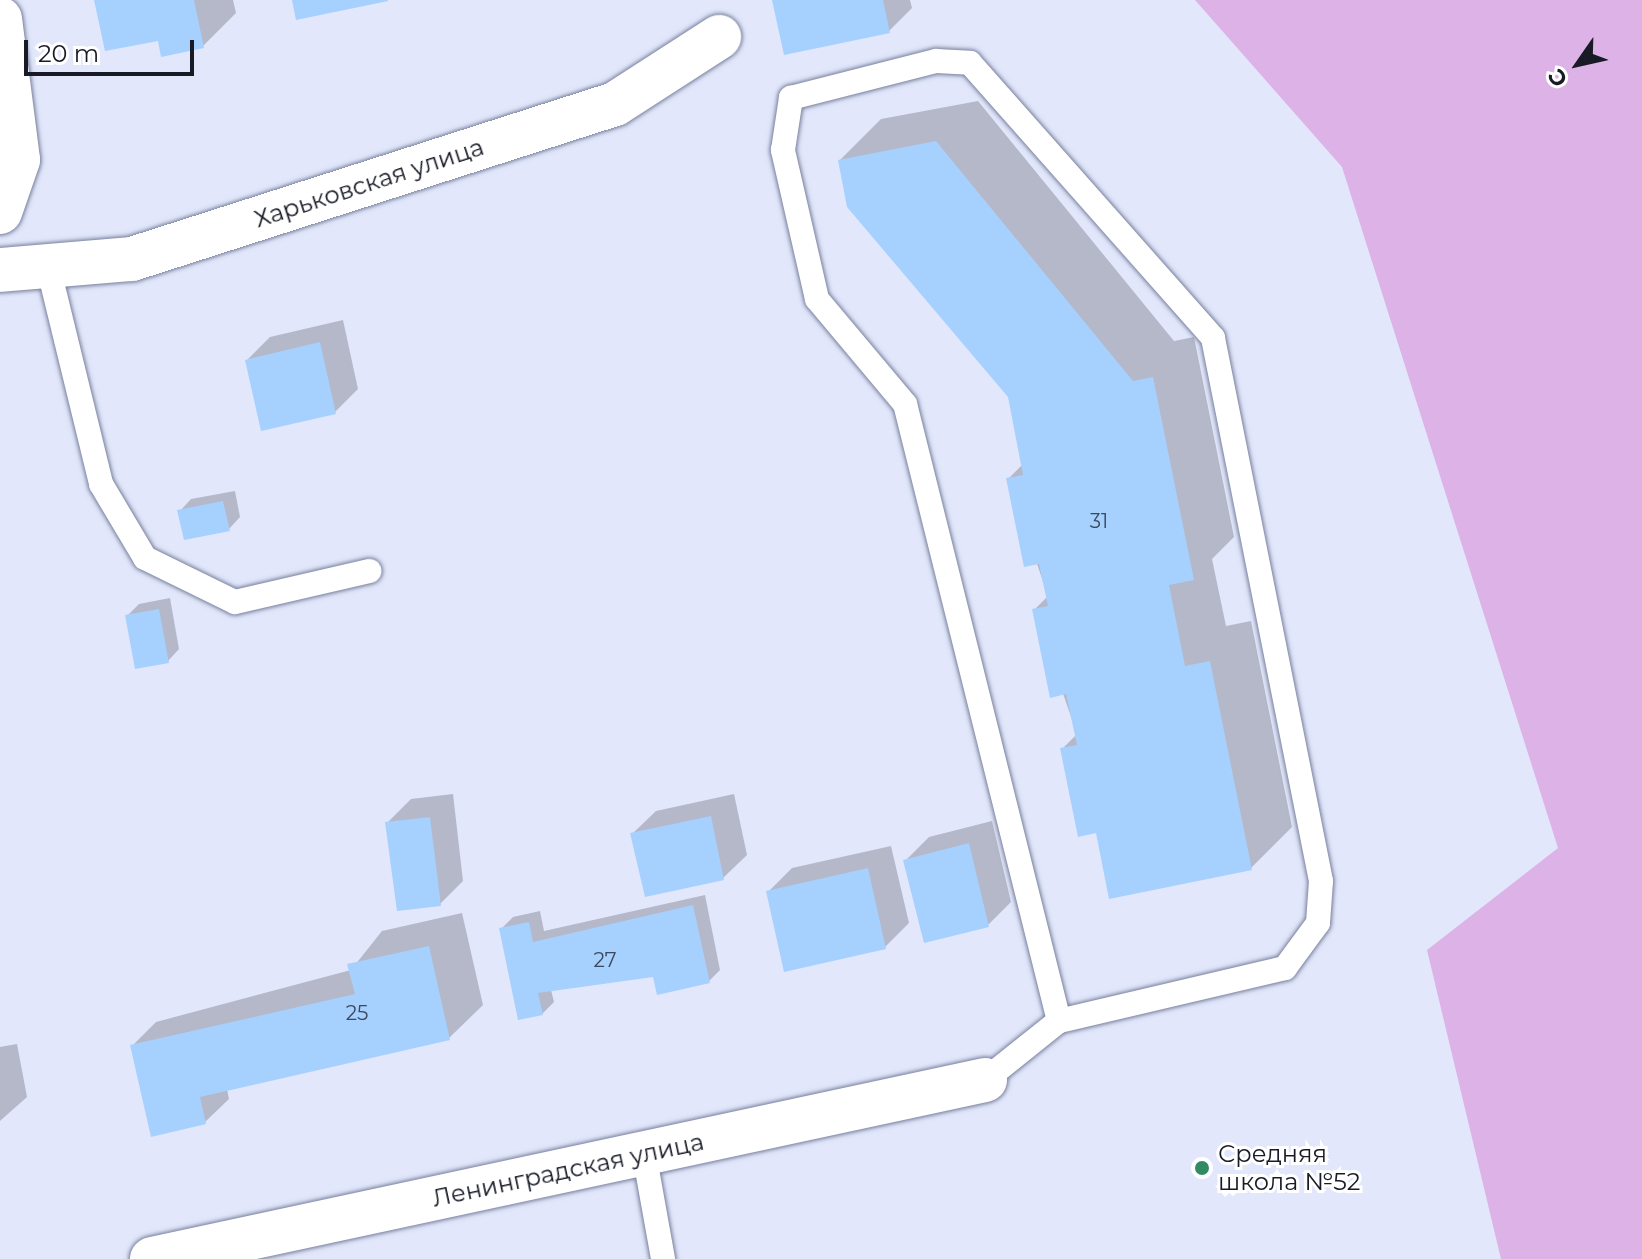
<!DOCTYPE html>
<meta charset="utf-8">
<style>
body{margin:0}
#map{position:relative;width:1642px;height:1259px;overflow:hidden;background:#e2e7fb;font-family:Montserrat,sans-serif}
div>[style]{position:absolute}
.green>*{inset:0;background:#ddb2e7}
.shadow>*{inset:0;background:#0003}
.building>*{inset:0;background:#a6d0fe}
.roads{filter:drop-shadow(0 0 2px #78809e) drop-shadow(0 0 2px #78809e)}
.service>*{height:24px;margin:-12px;padding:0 12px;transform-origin:12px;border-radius:12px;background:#fff}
.minor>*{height:44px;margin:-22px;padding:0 22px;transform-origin:22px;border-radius:22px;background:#fff}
.dots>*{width:22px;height:22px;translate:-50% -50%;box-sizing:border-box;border:4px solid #fff;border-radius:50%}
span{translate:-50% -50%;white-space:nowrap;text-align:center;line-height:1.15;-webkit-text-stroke:6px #fff;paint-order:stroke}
.number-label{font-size:20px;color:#3c485c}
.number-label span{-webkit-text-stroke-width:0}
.street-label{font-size:24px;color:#181a26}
.poi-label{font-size:24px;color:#181a26}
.left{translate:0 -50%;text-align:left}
.north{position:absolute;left:1538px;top:24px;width:80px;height:80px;-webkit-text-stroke:6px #fff;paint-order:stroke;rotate:236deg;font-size:22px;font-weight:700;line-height:32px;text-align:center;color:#181a26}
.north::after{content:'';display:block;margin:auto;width:28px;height:36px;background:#181a26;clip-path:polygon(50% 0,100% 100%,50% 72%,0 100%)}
.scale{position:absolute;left:24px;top:40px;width:170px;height:36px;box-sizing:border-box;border:4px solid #181a26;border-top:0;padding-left:10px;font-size:24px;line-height:28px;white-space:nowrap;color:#181a26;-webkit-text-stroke:6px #fff;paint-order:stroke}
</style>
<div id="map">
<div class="green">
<div style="clip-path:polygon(1195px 0,1642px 0,1642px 1259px,1501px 1259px,1427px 950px,1558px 848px,1342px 167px)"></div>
</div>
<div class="shadow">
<div style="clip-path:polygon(96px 0,233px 0,236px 13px,203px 46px,160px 38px)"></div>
<div style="clip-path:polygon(774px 0,910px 0,912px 8px,889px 31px)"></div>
<div style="clip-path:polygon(978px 101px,1174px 341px,1194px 337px,1234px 537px,1212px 559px,1226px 626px,1251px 621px,1292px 827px,1251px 868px,1097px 831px,1062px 749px,1077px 734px,1034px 610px,1048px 596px,1008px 479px,1023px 464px,1010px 396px,840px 160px,881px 119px)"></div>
<div style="clip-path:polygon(343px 320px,358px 389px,335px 412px,247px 360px,270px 337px)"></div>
<div style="clip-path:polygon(235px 491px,240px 517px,229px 529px,180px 511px,191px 499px)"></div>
<div style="clip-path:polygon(170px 598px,179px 649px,168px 661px,127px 616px,139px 604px)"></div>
<div style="clip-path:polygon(453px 794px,463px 881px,440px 904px,387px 823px,411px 799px)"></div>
<div style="clip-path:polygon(734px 794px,747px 855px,723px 878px,632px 834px,656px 811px)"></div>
<div style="clip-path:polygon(992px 821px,1011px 902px,988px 925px,906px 860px,929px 837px)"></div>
<div style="clip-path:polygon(891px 846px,909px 923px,885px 947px,769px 891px,792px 868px)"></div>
<div style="clip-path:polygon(705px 895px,720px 970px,709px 981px,655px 975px,551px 990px,554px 1002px,542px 1014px,501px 929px,513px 917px,540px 911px,544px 931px)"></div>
<div style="clip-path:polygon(462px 913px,483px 1005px,449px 1038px,227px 1089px,229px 1099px,205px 1122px,132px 1046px,156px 1022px,351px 970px,382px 931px)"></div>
<div style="clip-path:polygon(17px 1044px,27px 1097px,0 1121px,0 1047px)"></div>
</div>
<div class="building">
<div style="clip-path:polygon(94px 0,194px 0,204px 48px,161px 57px,158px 41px,105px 51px)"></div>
<div style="clip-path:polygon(292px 0,388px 0,388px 1px,296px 20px)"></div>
<div style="clip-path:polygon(772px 0,883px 0,890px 33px,784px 55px)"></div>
<div style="clip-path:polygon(936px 141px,1133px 381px,1153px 377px,1194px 580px,1169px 585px,1185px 666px,1210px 661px,1252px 870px,1109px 899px,1096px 833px,1078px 837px,1060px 748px,1077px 745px,1066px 694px,1050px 698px,1032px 609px,1048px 606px,1039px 564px,1024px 567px,1006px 478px,1023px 475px,1008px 397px,847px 207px,838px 160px)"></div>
<div style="clip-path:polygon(320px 342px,336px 414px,261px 431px,245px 360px)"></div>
<div style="clip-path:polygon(223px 501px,230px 531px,184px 540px,177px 510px)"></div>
<div style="clip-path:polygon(159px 609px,169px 663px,135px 669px,125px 615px)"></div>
<div style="clip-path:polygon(711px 816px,724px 880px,645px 897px,630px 833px)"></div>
<div style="clip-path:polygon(430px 817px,441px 906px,397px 911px,385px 822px)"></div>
<div style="clip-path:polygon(969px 843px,989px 927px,924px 943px,903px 860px)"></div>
<div style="clip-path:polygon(868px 868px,886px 949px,784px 972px,766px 891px)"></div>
<div style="clip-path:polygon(693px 905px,710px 983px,657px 995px,653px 977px,538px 993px,543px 1015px,518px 1020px,499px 928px,529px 922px,533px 942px)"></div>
<div style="clip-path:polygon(429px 946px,450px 1040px,200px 1097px,206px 1124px,151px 1137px,130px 1045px,355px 994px,347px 964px)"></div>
</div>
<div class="roads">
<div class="service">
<div style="left:936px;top:61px;width:34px;rotate:3deg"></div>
<div style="left:970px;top:63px;width:367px;rotate:48.5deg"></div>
<div style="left:1213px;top:338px;width:554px;rotate:78.75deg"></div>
<div style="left:1321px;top:881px;width:42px;rotate:94.1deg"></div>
<div style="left:1318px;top:923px;width:56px;rotate:126.3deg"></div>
<div style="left:1285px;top:968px;width:232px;rotate:166.8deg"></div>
<div style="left:1059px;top:1021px;width:636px;rotate:-104.01deg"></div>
<div style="left:905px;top:404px;width:137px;rotate:-130deg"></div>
<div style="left:817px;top:299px;width:153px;rotate:-102.9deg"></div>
<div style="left:783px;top:150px;width:53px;rotate:-81.3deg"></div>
<div style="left:791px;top:98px;width:150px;rotate:-14.3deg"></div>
<div style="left:48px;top:266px;width:224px;rotate:76.3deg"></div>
<div style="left:101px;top:484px;width:86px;rotate:59.3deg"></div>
<div style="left:145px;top:558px;width:100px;rotate:26.1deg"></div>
<div style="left:235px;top:602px;width:138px;rotate:-13deg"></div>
<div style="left:985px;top:1080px;width:95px;rotate:-38.6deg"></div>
<div style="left:644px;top:1153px;width:108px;rotate:79.8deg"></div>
</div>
<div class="minor">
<div style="left:0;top:19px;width:142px;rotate:82.7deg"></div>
<div style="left:18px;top:160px;width:55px;rotate:109.1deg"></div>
<div style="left:0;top:270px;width:132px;rotate:-4.8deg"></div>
<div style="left:132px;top:259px;width:507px;rotate:-17.79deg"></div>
<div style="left:615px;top:104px;width:124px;rotate:-32.8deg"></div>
<div style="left:152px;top:1259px;width:852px;rotate:-12.13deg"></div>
</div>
</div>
<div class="dots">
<div style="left:1202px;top:1168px;background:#308b62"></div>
</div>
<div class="number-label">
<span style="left:1099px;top:521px">31</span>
<span style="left:605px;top:960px">27</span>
<span style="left:357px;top:1013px">25</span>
</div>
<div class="street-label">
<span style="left:369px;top:183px;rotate:-18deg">Харьковская улица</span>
<span style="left:568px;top:1170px;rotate:-12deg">Ленинградская улица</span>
</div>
<div class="poi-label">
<span class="left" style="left:1218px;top:1168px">Средняя<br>школа №52</span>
</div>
<div class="north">С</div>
<div class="scale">20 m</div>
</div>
